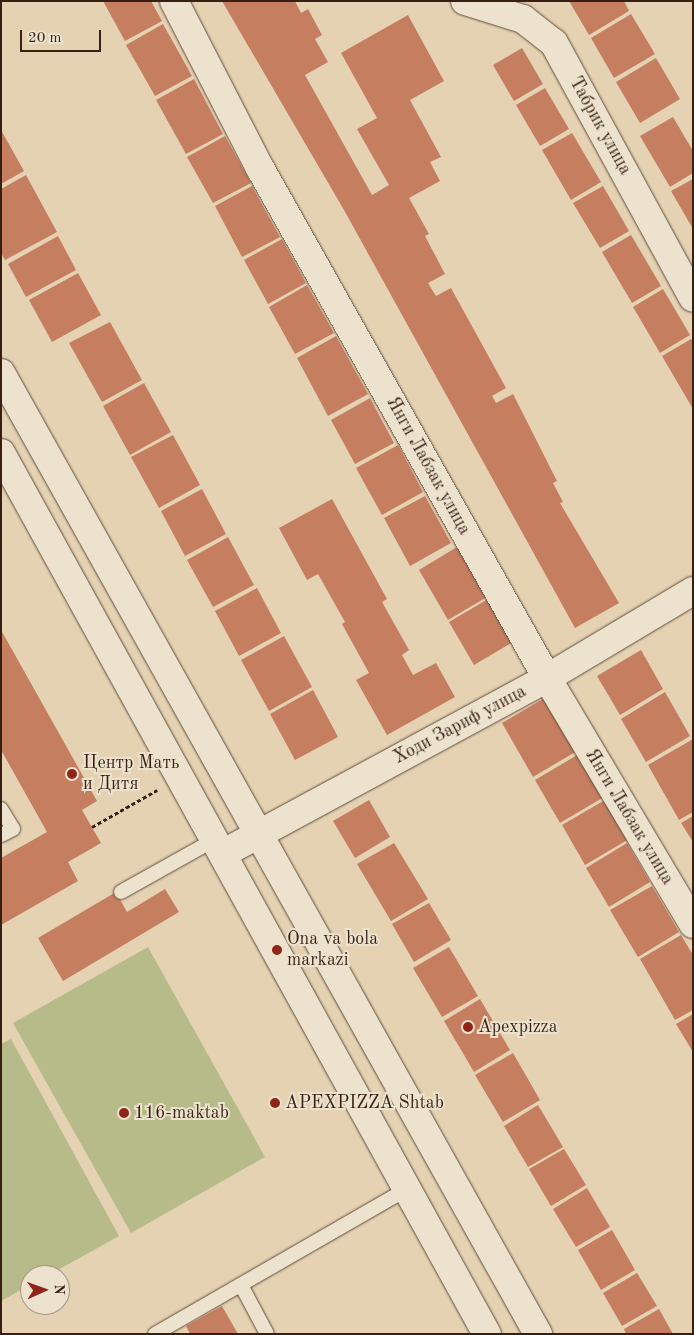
<!DOCTYPE html>
<meta charset="utf-8">
<style>
body{margin:0}
#map{position:relative;width:694px;height:1335px;overflow:hidden;background:#e4d2b3;font-family:"Old Standard TT",serif}
div>[style]{position:absolute}
.green>*{inset:0;background:#b7bb8a}
.building>*{inset:0;background:#c67e60}
.path>*{height:3px;margin-top:-1.5px;transform-origin:0;background:repeating-linear-gradient(90deg,#371f13 0 4px,transparent 0 6.5px)}
.roads{filter:drop-shadow(0 0 1px #624c3b) drop-shadow(0 0 1px #624c3b)}
.lane>*{height:14px;margin:-7px;padding:0 7px;transform-origin:7px;border-radius:7px;background:#ede2ce}
.street>*{height:28px;margin:-14px;padding:0 14px;transform-origin:14px;border-radius:14px;background:#ede2ce}
.secondary>*{height:28px;margin:-14px;padding:0 14px;transform-origin:14px;border-radius:14px;background:#ede2ce}
.dots>*{width:14px;height:14px;translate:-50% -50%;box-sizing:border-box;border:2px solid #ede2ce;border-radius:50%}
span{translate:-50% -50%;white-space:nowrap;text-align:center;line-height:1.15;-webkit-text-stroke:4px #ede2ce;paint-order:stroke}
.street-label{font-size:18px;color:#371f13}
.poi-label{font-size:18px;color:#371f13}
.left{translate:0 -50%;text-align:left}
.frame{position:absolute;inset:0;border:2px solid #371f13;pointer-events:none}
.north{position:absolute;left:20px;top:1265px;width:50px;height:50px;box-sizing:border-box;background:#ede2ce;border:1px solid #a49483;border-radius:50%;rotate:88deg;font-size:14px;font-weight:700;line-height:20px;text-align:center;color:#371f13}
.north::after{content:'';display:block;margin:auto;width:18px;height:22px;background:#8f2418;clip-path:polygon(50% 0,100% 100%,50% 72%,0 100%)}
.scale{position:absolute;left:20px;top:30px;width:81px;height:22px;box-sizing:border-box;border:2px solid #371f13;border-top:0;padding-left:6px;font-size:15px;line-height:18px;white-space:nowrap;color:#371f13;-webkit-text-stroke:4px #ede2ce;paint-order:stroke}
</style>
<div id="map">
<div class="green">
<div style="clip-path:polygon(148px 947px,265px 1157px,131px 1233px,13px 1023px)"></div>
<div style="clip-path:polygon(11px 1039px,119px 1236px,49px 1275px,30px 1275px,30px 1285px,1px 1301px,1px 1044px)"></div>
</div>
<div class="building">
<div style="clip-path:polygon(103px 1px,151px 1px,162px 21px,125px 41px)"></div>
<div style="clip-path:polygon(222px 1px,295px 1px,301px 13px,308px 9px,322px 35px,315px 39px,328px 62px,305px 75px,372px 195px,389px 185px,357px 129px,377px 118px,341px 53px,408px 15px,444px 81px,410px 100px,441px 157px,430px 162px,440px 181px,409px 198px,429px 234px,425px 236px,445px 274px,428px 283px,436px 296px,451px 288px,506px 388px,492px 396px,496px 403px,513px 394px,557px 481px,553px 483px,563px 502px,560px 503px,619px 603px,575px 628px,344px 210px)"></div>
<div style="clip-path:polygon(569px 1px,624px 1px,629px 11px,589px 35px)"></div>
<div style="clip-path:polygon(631px 14px,655px 54px,614px 78px,591px 38px)"></div>
<div style="clip-path:polygon(163px 24px,192px 76px,155px 96px,126px 45px)"></div>
<div style="clip-path:polygon(522px 48px,543px 84px,514px 101px,493px 65px)"></div>
<div style="clip-path:polygon(656px 58px,680px 99px,640px 123px,616px 82px)"></div>
<div style="clip-path:polygon(194px 79px,223px 134px,186px 154px,156px 100px)"></div>
<div style="clip-path:polygon(545px 88px,569px 129px,540px 146px,516px 105px)"></div>
<div style="clip-path:polygon(673px 117px,693px 151px,693px 173px,670px 187px,640px 136px)"></div>
<div style="clip-path:polygon(1px 130px,24px 171px,1px 184px)"></div>
<div style="clip-path:polygon(572px 133px,601px 182px,571px 200px,542px 150px)"></div>
<div style="clip-path:polygon(225px 136px,251px 183px,213px 203px,187px 157px)"></div>
<div style="clip-path:polygon(26px 175px,57px 232px,5px 260px,1px 253px,1px 189px)"></div>
<div style="clip-path:polygon(693px 179px,693px 229px,671px 191px)"></div>
<div style="clip-path:polygon(252px 186px,280px 237px,242px 257px,215px 206px)"></div>
<div style="clip-path:polygon(603px 186px,629px 231px,600px 248px,573px 203px)"></div>
<div style="clip-path:polygon(631px 235px,661px 286px,632px 303px,602px 252px)"></div>
<div style="clip-path:polygon(58px 236px,76px 270px,26px 297px,8px 264px)"></div>
<div style="clip-path:polygon(282px 239px,306px 283px,268px 304px,244px 260px)"></div>
<div style="clip-path:polygon(78px 273px,101px 315px,52px 342px,29px 300px)"></div>
<div style="clip-path:polygon(307px 285px,334px 333px,295px 354px,269px 307px)"></div>
<div style="clip-path:polygon(663px 289px,690px 335px,660px 353px,633px 307px)"></div>
<div style="clip-path:polygon(110px 322px,142px 380px,102px 402px,69px 343px)"></div>
<div style="clip-path:polygon(336px 336px,368px 394px,328px 416px,297px 358px)"></div>
<div style="clip-path:polygon(691px 339px,693px 341px,693px 409px,662px 356px)"></div>
<div style="clip-path:polygon(144px 383px,171px 432px,130px 455px,103px 406px)"></div>
<div style="clip-path:polygon(370px 398px,394px 443px,355px 464px,331px 420px)"></div>
<div style="clip-path:polygon(173px 435px,200px 485px,159px 508px,131px 457px)"></div>
<div style="clip-path:polygon(398px 445px,423px 492px,382px 515px,356px 468px)"></div>
<div style="clip-path:polygon(202px 489px,226px 534px,185px 556px,161px 511px)"></div>
<div style="clip-path:polygon(425px 496px,451px 543px,410px 566px,384px 518px)"></div>
<div style="clip-path:polygon(332px 499px,387px 599px,382px 602px,409px 650px,402px 655px,413px 675px,436px 663px,455px 697px,387px 735px,356px 680px,369px 673px,342px 624px,345px 622px,318px 574px,307px 580px,279px 528px)"></div>
<div style="clip-path:polygon(228px 537px,254px 585px,213px 607px,187px 560px)"></div>
<div style="clip-path:polygon(457px 547px,487px 597px,448px 620px,419px 570px)"></div>
<div style="clip-path:polygon(257px 588px,281px 633px,239px 656px,215px 611px)"></div>
<div style="clip-path:polygon(488px 599px,513px 642px,474px 665px,449px 622px)"></div>
<div style="clip-path:polygon(1px 630px,97px 801px,82px 810px,101px 843px,68px 862px,78px 881px,1px 925px,1px 858px,47px 832px,1px 750px)"></div>
<div style="clip-path:polygon(284px 636px,312px 687px,269px 711px,241px 660px)"></div>
<div style="clip-path:polygon(641px 650px,663px 689px,620px 715px,597px 676px)"></div>
<div style="clip-path:polygon(313px 690px,338px 737px,295px 760px,270px 714px)"></div>
<div style="clip-path:polygon(665px 692px,690px 736px,646px 762px,621px 719px)"></div>
<div style="clip-path:polygon(546px 697px,577px 751px,533px 777px,502px 723px)"></div>
<div style="clip-path:polygon(693px 739px,693px 812px,679px 820px,648px 765px)"></div>
<div style="clip-path:polygon(579px 754px,604px 797px,560px 823px,535px 780px)"></div>
<div style="clip-path:polygon(369px 800px,390px 837px,355px 858px,333px 821px)"></div>
<div style="clip-path:polygon(605px 800px,629px 839px,585px 865px,562px 825px)"></div>
<div style="clip-path:polygon(693px 816px,693px 842px,681px 823px)"></div>
<div style="clip-path:polygon(394px 843px,428px 899px,391px 921px,357px 864px)"></div>
<div style="clip-path:polygon(627px 843px,650px 882px,609px 907px,586px 868px)"></div>
<div style="clip-path:polygon(652px 886px,679px 932px,638px 957px,610px 910px)"></div>
<div style="clip-path:polygon(165px 889px,179px 912px,63px 981px,38px 938px,116px 892px,127px 912px)"></div>
<div style="clip-path:polygon(429px 903px,451px 940px,414px 962px,392px 924px)"></div>
<div style="clip-path:polygon(681px 935px,693px 955px,693px 1010px,675px 1020px,640px 959px)"></div>
<div style="clip-path:polygon(449px 947px,478px 996px,442px 1017px,413px 968px)"></div>
<div style="clip-path:polygon(480px 999px,510px 1050px,474px 1072px,444px 1021px)"></div>
<div style="clip-path:polygon(693px 1014px,693px 1052px,676px 1024px)"></div>
<div style="clip-path:polygon(513px 1053px,540px 1100px,503px 1122px,475px 1075px)"></div>
<div style="clip-path:polygon(538px 1105px,563px 1147px,528px 1167px,504px 1126px)"></div>
<div style="clip-path:polygon(564px 1149px,586px 1185px,551px 1206px,529px 1169px)"></div>
<div style="clip-path:polygon(587px 1188px,610px 1227px,576px 1247px,553px 1209px)"></div>
<div style="clip-path:polygon(612px 1230px,635px 1270px,601px 1290px,578px 1250px)"></div>
<div style="clip-path:polygon(637px 1273px,657px 1306px,622px 1326px,603px 1293px)"></div>
<div style="clip-path:polygon(222px 1306px,238px 1334px,190px 1334px,186px 1326px)"></div>
<div style="clip-path:polygon(659px 1309px,673px 1334px,626px 1334px,624px 1329px)"></div>
</div>
<div class="path">
<div style="left:92px;top:827px;width:75px;rotate:-29.6deg"></div>
</div>
<div class="roads">
<div class="lane">
<div style="left:1px;top:809px;width:23px;rotate:59deg"></div>
<div style="left:13px;top:829px;width:13px;rotate:153deg"></div>
<div style="left:121px;top:892px;width:109px;rotate:-29.2deg"></div>
<div style="left:241px;top:1285px;width:55px;rotate:62deg"></div>
<div style="left:155px;top:1334px;width:291px;rotate:-29.9deg"></div>
</div>
<div class="street">
<div style="left:174px;top:1px;width:188px;rotate:62.8deg"></div>
<div style="left:260px;top:168px;width:585px;rotate:60.63deg"></div>
<div style="left:547px;top:678px;width:286px;rotate:59.3deg"></div>
<div style="left:465px;top:1px;width:61px;rotate:17.2deg"></div>
<div style="left:523px;top:19px;width:39px;rotate:38deg"></div>
<div style="left:554px;top:43px;width:290px;rotate:61.4deg"></div>
<div style="left:224px;top:853px;width:367px;rotate:-28.4deg"></div>
<div style="left:547px;top:678px;width:170px;rotate:-30.8deg"></div>
</div>
<div class="secondary">
<div style="left:1px;top:373px;width:1101px;rotate:60.8deg"></div>
<div style="left:1px;top:453px;width:1006px;rotate:61.12deg"></div>
</div>
</div>
<div class="dots">
<div style="left:72px;top:774px;background:#8f2418"></div>
<div style="left:277px;top:950px;background:#8f2418"></div>
<div style="left:468px;top:1027px;background:#8f2418"></div>
<div style="left:275px;top:1103px;background:#8f2418"></div>
<div style="left:124px;top:1113px;background:#8f2418"></div>
</div>
<div class="street-label">
<span style="left:600px;top:126px;rotate:61deg">Табрик улица</span>
<span style="left:428px;top:466px;rotate:61deg">Янги Лабзак улица</span>
<span style="left:460px;top:725px;rotate:-28deg">Ходи Зариф улица</span>
<span style="left:629px;top:817px;rotate:59deg">Янги Лабзак улица</span>
</div>
<div class="poi-label">
<span class="left" style="left:83px;top:774px">Центр Мать<br>и Дитя</span>
<span class="left" style="left:287px;top:950px">Ona va bola<br>markazi</span>
<span class="left" style="left:478px;top:1027px">Apexpizza</span>
<span class="left" style="left:285px;top:1103px">APEXPIZZA Shtab</span>
<span class="left" style="left:134px;top:1113px">116-maktab</span>
</div>
<div class="frame"></div>
<div class="north">N</div>
<div class="scale">20 m</div>
</div>
